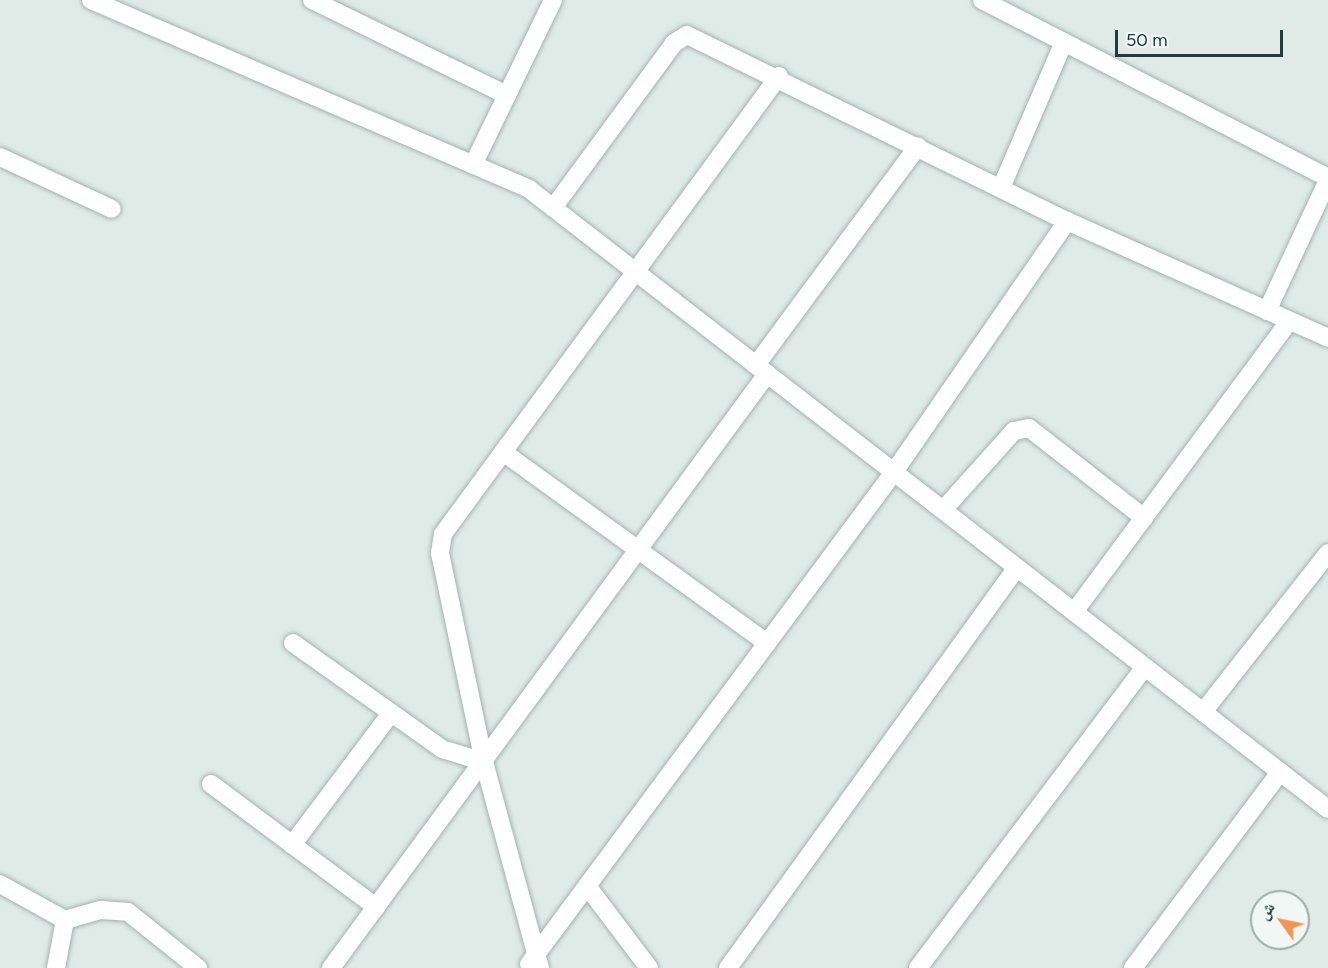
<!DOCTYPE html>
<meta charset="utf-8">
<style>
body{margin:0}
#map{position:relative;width:1328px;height:968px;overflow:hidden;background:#e0ebe8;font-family:Figtree,"Noto Naskh Arabic",sans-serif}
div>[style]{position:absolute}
.roads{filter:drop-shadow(0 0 2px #a3b3b0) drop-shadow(0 0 2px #a3b3b0)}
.street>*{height:18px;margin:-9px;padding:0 9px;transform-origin:9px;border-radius:9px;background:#fff}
span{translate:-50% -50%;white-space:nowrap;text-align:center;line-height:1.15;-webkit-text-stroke:6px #f0f8f5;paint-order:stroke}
.north{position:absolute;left:1250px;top:890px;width:60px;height:60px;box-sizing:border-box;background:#f0f8f5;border:2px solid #9dada9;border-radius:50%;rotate:303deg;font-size:16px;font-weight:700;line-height:24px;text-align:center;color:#203c38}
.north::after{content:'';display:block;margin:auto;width:21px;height:27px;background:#f39456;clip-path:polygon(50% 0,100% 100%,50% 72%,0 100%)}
.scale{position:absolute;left:1115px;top:30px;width:168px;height:27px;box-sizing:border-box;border:3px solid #203c38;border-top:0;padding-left:8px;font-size:18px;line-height:21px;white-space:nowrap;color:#203c38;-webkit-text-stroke:4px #f0f8f5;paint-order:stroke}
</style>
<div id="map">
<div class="roads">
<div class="street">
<div style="left:91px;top:0;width:477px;rotate:23.3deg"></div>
<div style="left:529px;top:189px;width:1011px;rotate:37.81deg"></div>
<div style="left:312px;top:0;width:217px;rotate:26deg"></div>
<div style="left:982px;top:0;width:389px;rotate:27.2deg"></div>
<div style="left:0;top:157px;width:123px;rotate:24.9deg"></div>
<div style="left:473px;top:165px;width:183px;rotate:-64.1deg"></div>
<div style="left:1001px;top:188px;width:159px;rotate:-66.7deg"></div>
<div style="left:553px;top:208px;width:205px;rotate:-53.7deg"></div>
<div style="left:674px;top:43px;width:15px;rotate:-32deg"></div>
<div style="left:687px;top:35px;width:423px;rotate:26.1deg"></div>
<div style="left:1067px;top:221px;width:286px;rotate:24.1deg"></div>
<div style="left:1267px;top:311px;width:145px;rotate:-65deg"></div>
<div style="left:756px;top:365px;width:272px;rotate:-53.5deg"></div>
<div style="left:503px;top:452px;width:326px;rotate:35.9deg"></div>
<div style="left:943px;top:510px;width:106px;rotate:-48.1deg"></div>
<div style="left:1014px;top:431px;width:15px;rotate:-11deg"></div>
<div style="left:1029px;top:428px;width:146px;rotate:38deg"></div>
<div style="left:1074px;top:612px;width:362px;rotate:-53.5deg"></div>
<div style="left:293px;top:643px;width:183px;rotate:35.4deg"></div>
<div style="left:442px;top:749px;width:44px;rotate:17.2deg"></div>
<div style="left:1203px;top:712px;width:202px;rotate:-51.8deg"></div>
<div style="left:211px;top:784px;width:206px;rotate:36.7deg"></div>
<div style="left:292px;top:845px;width:165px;rotate:-53.1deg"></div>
<div style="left:0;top:884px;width:74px;rotate:29deg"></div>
<div style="left:65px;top:920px;width:37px;rotate:-16deg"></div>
<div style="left:101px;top:910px;width:27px;rotate:4deg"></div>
<div style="left:128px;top:912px;width:90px;rotate:38.7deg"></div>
<div style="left:587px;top:886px;width:103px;rotate:52.9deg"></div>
<div style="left:529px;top:964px;width:613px;rotate:-53.43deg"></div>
<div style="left:894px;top:472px;width:305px;rotate:-55.4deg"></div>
<div style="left:56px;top:968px;width:49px;rotate:-79.4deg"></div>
<div style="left:331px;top:968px;width:737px;rotate:-53.72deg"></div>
<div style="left:540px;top:968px;width:213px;rotate:-105.2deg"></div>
<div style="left:484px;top:762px;width:214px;rotate:-101.9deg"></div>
<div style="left:440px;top:553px;width:19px;rotate:-81deg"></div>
<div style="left:443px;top:534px;width:568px;rotate:-53.74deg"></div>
<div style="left:728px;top:968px;width:493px;rotate:-54.2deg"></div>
<div style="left:918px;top:968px;width:377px;rotate:-53deg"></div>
<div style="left:1133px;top:968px;width:245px;rotate:-53.1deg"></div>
</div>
</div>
<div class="north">ش</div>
<div class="scale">50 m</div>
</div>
